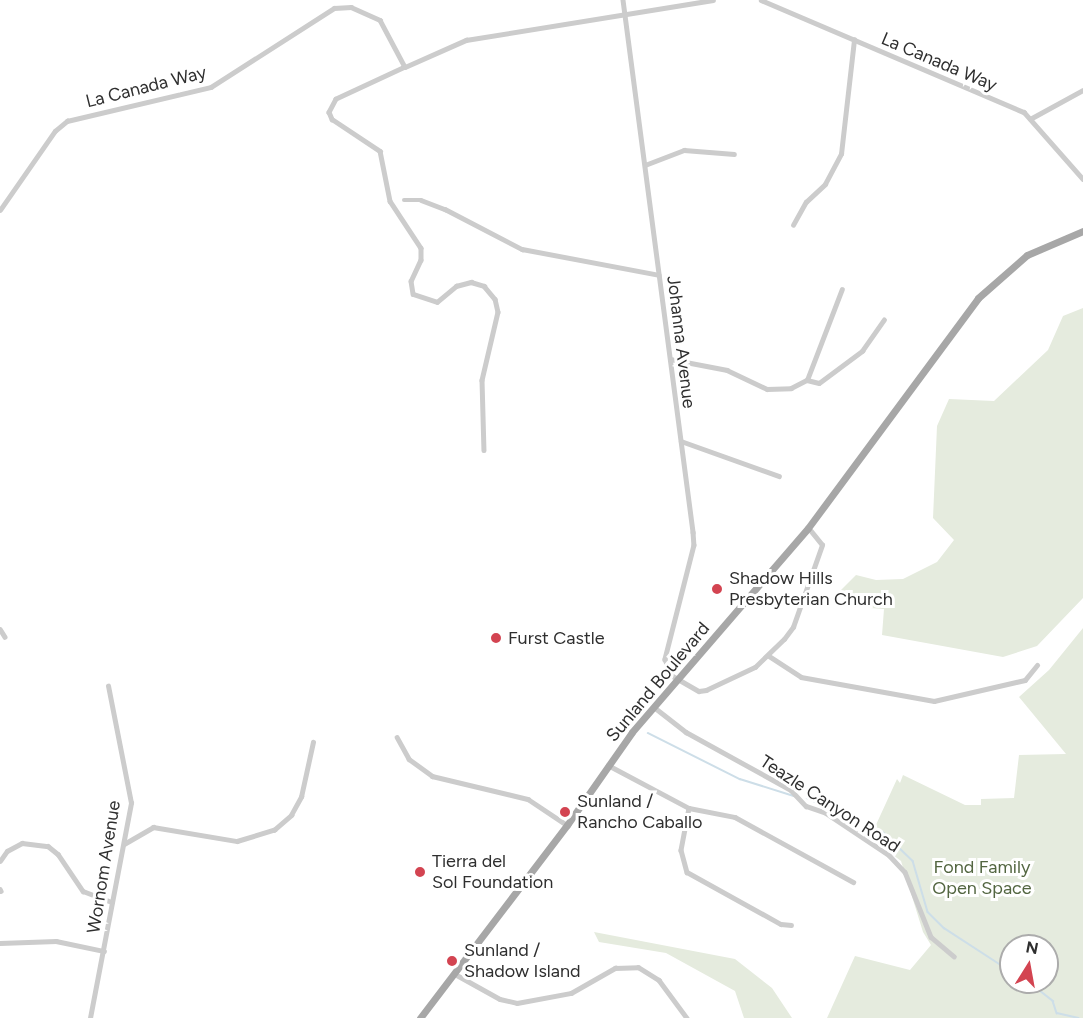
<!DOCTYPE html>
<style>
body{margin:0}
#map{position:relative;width:1083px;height:1018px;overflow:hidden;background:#fff;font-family:Figtree,sans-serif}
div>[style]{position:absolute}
.green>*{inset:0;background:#e5ebde}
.stream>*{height:1.5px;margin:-0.75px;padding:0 0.75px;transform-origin:0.75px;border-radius:0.75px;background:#cddee8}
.street>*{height:4.5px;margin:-2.25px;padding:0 2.25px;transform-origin:2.25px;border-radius:2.25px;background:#ccc}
.primary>*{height:7px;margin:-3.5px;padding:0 3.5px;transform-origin:3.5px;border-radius:3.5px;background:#a7a7a7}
.dots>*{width:16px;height:16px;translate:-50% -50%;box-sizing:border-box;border:3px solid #fff;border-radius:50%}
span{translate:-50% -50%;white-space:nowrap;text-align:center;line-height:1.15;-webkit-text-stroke:6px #fff;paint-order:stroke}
.street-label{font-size:18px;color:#2f2f2f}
.poi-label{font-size:18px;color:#2f2f2f}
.left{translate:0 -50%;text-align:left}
.park-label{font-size:18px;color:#536641}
.north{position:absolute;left:999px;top:934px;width:60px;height:60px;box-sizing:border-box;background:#fff;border:2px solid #acacac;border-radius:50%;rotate:11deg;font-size:16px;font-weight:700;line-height:24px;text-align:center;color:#2f2f2f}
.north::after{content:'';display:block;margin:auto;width:21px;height:27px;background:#d34451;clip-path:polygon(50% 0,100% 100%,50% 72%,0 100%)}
</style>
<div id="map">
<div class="green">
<div style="clip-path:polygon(1083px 308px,1083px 598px,1037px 646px,1003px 657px,882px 635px,884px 609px,856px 607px,839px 592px,856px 575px,876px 580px,903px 579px,937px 562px,954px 540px,933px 518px,937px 426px,949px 399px,994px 401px,1048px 350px,1063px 316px)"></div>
<div style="clip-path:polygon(evenodd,1083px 628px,1083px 1018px,827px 1018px,855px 956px,910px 970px,931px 945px,923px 932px,901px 861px,880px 845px,883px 835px,875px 827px,897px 779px,900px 783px,903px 775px,965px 805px,981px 805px,981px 799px,1014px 798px,1019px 755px,1066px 754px,1019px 697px,1049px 670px,1083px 628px,1011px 946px,1047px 946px,1047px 982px,1011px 982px,1011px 946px)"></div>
<div style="clip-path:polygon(594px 932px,735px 959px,772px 988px,792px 1018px,744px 1018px,735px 991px,666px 953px,599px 942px)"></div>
</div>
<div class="stream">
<div style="left:648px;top:733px;width:103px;rotate:26.6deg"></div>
<div style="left:740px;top:779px;width:57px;rotate:17.5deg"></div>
<div style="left:807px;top:798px;width:33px;rotate:25deg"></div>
<div style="left:845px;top:815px;width:9px;rotate:21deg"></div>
<div style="left:883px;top:832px;width:42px;rotate:44deg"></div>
<div style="left:913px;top:861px;width:53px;rotate:73.6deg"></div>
<div style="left:928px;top:912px;width:23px;rotate:45deg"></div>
<div style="left:944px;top:928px;width:68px;rotate:33deg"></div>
<div style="left:1001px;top:965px;width:10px;rotate:11deg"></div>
<div style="left:1029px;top:982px;width:31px;rotate:38deg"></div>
<div style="left:1053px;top:1001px;width:13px;rotate:72deg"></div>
<div style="left:1057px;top:1013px;width:22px;rotate:13deg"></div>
</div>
<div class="street">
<div style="left:623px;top:0;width:537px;rotate:82.5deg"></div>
<div style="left:693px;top:532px;width:13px;rotate:86deg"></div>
<div style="left:694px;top:545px;width:118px;rotate:104.3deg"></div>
<div style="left:665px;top:659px;width:17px;rotate:69deg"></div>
<div style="left:671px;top:675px;width:32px;rotate:30deg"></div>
<div style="left:699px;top:691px;width:7px;rotate:-8deg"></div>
<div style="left:706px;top:690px;width:54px;rotate:-25.1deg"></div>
<div style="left:755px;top:667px;width:40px;rotate:-44deg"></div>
<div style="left:784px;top:639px;width:15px;rotate:-53deg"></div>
<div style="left:793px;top:627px;width:87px;rotate:-70.5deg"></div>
<div style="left:822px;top:545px;width:22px;rotate:-129deg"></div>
<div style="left:761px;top:0;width:286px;rotate:23.1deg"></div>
<div style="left:1024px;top:112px;width:89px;rotate:48.6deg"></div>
<div style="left:405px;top:67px;width:76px;rotate:155.1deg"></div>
<div style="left:336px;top:99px;width:15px;rotate:118deg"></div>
<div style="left:329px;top:112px;width:8px;rotate:67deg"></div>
<div style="left:332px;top:119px;width:58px;rotate:33.7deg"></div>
<div style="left:380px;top:151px;width:51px;rotate:78.7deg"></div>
<div style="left:390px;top:201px;width:56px;rotate:56.6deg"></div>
<div style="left:421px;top:248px;width:12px;rotate:90deg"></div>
<div style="left:421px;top:260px;width:23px;rotate:115deg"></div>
<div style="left:411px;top:281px;width:13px;rotate:81deg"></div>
<div style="left:413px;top:294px;width:25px;rotate:18deg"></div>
<div style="left:437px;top:302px;width:25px;rotate:-40deg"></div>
<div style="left:456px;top:286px;width:16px;rotate:-15deg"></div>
<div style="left:471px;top:282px;width:14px;rotate:17deg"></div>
<div style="left:484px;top:286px;width:17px;rotate:50deg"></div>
<div style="left:495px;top:299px;width:13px;rotate:77deg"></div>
<div style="left:498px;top:312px;width:70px;rotate:103.2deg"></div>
<div style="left:482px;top:380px;width:70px;rotate:88.4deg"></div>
<div style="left:1030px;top:119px;width:60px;rotate:-28.7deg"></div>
<div style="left:645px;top:165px;width:42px;rotate:-21deg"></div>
<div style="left:684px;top:150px;width:50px;rotate:4.6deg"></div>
<div style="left:404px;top:200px;width:17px"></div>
<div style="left:421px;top:200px;width:26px;rotate:21deg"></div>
<div style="left:445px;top:209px;width:87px;rotate:27.5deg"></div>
<div style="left:522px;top:249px;width:139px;rotate:10.7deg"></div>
<div style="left:0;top:210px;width:96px;rotate:-55.2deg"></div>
<div style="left:55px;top:131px;width:16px;rotate:-40deg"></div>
<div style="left:67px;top:121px;width:148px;rotate:-13.3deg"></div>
<div style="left:211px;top:87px;width:146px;rotate:-32.7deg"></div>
<div style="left:334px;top:8px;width:17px;rotate:-3deg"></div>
<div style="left:351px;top:7px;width:32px;rotate:24deg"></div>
<div style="left:380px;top:20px;width:53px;rotate:62deg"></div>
<div style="left:405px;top:67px;width:67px;rotate:-23.9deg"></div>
<div style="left:466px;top:40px;width:250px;rotate:-9.2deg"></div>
<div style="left:793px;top:225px;width:26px;rotate:-61deg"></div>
<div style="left:806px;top:202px;width:26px;rotate:-43deg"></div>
<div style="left:825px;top:184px;width:34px;rotate:-62deg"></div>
<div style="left:841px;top:154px;width:115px;rotate:-83.5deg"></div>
<div style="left:670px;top:359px;width:58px;rotate:10.9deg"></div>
<div style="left:727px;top:370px;width:44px;rotate:25.4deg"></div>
<div style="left:767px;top:389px;width:24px;rotate:-2deg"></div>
<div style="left:791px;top:388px;width:18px;rotate:-27deg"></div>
<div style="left:807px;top:380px;width:97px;rotate:-69deg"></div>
<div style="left:807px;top:380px;width:12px;rotate:14deg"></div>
<div style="left:819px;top:383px;width:54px;rotate:-36.7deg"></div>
<div style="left:862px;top:351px;width:38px;rotate:-55deg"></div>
<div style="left:681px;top:441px;width:104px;rotate:19.7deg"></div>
<div style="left:0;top:629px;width:9px;rotate:58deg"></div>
<div style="left:769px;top:656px;width:38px;rotate:33deg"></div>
<div style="left:801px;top:677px;width:135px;rotate:10.2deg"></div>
<div style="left:934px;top:701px;width:93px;rotate:-13deg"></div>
<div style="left:1025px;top:680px;width:19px;rotate:-51deg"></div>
<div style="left:654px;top:707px;width:41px;rotate:38deg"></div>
<div style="left:686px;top:732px;width:120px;rotate:28.9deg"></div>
<div style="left:791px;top:790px;width:22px;rotate:47deg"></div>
<div style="left:806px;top:806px;width:21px;rotate:19deg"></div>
<div style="left:826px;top:813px;width:76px;rotate:33.7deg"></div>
<div style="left:889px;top:855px;width:23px;rotate:47deg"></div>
<div style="left:905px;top:872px;width:70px;rotate:68.2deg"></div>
<div style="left:931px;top:937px;width:30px;rotate:40deg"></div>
<div style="left:397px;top:737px;width:25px;rotate:61deg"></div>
<div style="left:409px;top:759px;width:29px;rotate:36deg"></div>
<div style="left:432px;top:776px;width:99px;rotate:13.5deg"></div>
<div style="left:528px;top:799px;width:47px;rotate:33.7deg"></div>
<div style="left:608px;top:765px;width:92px;rotate:28deg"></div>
<div style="left:689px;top:808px;width:47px;rotate:11.1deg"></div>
<div style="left:735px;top:817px;width:135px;rotate:28.8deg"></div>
<div style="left:689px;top:808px;width:43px;rotate:100.8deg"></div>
<div style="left:681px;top:850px;width:23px;rotate:75deg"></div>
<div style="left:687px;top:872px;width:107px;rotate:29deg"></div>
<div style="left:781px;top:924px;width:10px;rotate:6deg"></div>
<div style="left:124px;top:844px;width:34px;rotate:-30deg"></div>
<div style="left:153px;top:827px;width:85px;rotate:9.5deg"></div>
<div style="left:237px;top:841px;width:39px;rotate:-17deg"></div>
<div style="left:274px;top:830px;width:23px;rotate:-41deg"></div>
<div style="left:291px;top:815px;width:21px;rotate:-61deg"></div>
<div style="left:301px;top:797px;width:56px;rotate:-77.7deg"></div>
<div style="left:0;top:861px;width:12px;rotate:-55deg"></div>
<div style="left:7px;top:851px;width:17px;rotate:-28deg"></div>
<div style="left:22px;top:843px;width:26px;rotate:7deg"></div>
<div style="left:48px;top:846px;width:13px;rotate:39deg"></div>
<div style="left:58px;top:854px;width:45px;rotate:56deg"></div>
<div style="left:83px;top:891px;width:31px;rotate:21deg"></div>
<div style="left:0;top:889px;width:2px;rotate:63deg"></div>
<div style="left:0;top:943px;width:56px;rotate:-2deg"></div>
<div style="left:56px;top:941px;width:49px;rotate:11.8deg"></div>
<div style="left:455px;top:974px;width:51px;rotate:29.1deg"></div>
<div style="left:500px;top:999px;width:17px;rotate:13deg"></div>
<div style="left:517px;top:1003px;width:55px;rotate:-10.5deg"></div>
<div style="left:571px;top:993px;width:51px;rotate:-29.6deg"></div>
<div style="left:615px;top:968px;width:23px;rotate:-2deg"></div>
<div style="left:638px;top:967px;width:25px;rotate:32deg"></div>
<div style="left:659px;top:980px;width:47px;rotate:53.6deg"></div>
<div style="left:90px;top:1018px;width:219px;rotate:-79.2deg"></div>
<div style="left:131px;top:803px;width:119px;rotate:-101.1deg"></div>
</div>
<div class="primary">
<div style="left:420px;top:1018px;width:243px;rotate:-52.7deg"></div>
<div style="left:567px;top:825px;width:113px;rotate:-55deg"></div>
<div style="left:632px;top:732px;width:269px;rotate:-49.2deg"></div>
<div style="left:808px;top:528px;width:286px;rotate:-53.5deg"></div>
<div style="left:978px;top:298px;width:65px;rotate:-41.3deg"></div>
<div style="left:1027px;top:255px;width:61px;rotate:-23.2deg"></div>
</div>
<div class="dots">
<div style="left:717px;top:589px;background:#d34451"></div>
<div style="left:496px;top:638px;background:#d34451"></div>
<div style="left:565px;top:812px;background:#d34451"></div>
<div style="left:420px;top:872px;background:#d34451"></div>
<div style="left:452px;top:961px;background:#d34451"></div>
</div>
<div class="street-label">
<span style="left:939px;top:62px;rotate:23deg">La Canada Way</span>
<span style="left:146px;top:87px;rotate:-14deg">La Canada Way</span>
<span style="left:681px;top:342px;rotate:83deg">Johanna Avenue</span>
<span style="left:658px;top:682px;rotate:-50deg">Sunland Boulevard</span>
<span style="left:830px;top:804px;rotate:33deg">Teazle Canyon Road</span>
<span style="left:104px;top:867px;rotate:-81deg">Wornom Avenue</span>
</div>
<div class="poi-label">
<span class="left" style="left:729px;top:589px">Shadow Hills<br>Presbyterian Church</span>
<span class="left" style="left:508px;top:638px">Furst Castle</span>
<span class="left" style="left:577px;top:812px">Sunland /<br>Rancho Caballo</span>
<span class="left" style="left:432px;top:872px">Tierra del<br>Sol Foundation</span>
<span class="left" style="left:464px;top:961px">Sunland /<br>Shadow Island</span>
</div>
<div class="park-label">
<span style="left:982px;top:878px">Fond Family<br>Open Space</span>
</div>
<div class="north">N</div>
</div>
